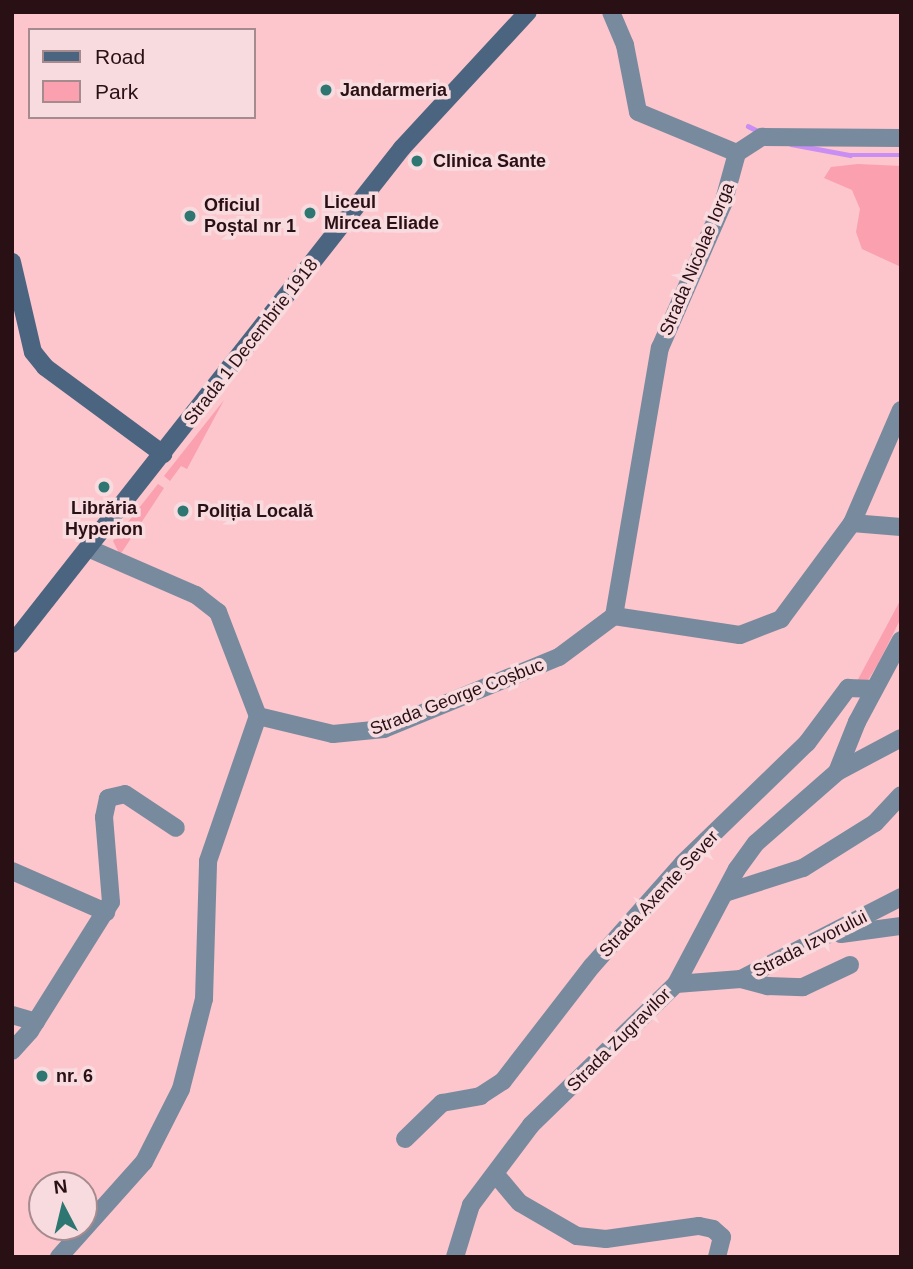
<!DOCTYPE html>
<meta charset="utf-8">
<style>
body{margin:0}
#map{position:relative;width:913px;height:1269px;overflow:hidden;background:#fdc5cc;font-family:Helvetica,sans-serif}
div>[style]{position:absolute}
.green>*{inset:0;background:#faa0ae}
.stream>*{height:4.5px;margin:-2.25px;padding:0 2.25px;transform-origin:2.25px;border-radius:2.25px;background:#c98ef3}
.street>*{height:18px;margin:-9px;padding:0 9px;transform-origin:9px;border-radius:9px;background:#788a9e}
.secondary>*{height:18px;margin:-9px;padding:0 9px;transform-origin:9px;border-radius:9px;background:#4b6581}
.dots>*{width:19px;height:19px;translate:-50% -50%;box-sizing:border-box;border:4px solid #f8dbde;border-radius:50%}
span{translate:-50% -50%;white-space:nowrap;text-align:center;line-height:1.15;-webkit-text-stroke:7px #f8dbde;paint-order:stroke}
.poi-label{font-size:18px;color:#291015;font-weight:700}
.left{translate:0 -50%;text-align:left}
.street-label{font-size:18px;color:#291015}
.frame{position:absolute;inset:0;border:14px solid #291015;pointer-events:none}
.legend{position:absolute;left:28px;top:28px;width:228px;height:91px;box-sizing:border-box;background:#f8dbde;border:2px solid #a58a8e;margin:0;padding:9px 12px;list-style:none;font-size:21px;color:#291015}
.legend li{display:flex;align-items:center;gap:14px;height:35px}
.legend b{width:35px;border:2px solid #a58a8e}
.north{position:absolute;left:28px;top:1171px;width:70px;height:70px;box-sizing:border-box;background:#f8dbde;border:2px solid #a58a8e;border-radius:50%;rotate:353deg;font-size:19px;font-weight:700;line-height:28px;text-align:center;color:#291015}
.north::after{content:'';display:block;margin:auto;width:24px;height:32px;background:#2d7672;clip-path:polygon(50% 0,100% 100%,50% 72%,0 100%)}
</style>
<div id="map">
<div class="green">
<div style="clip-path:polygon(858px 164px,901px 166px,901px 267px,862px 249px,856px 232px,860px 209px,852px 190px,824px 178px,831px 167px)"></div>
<div style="clip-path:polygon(224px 400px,187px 469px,181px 466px,170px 481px,164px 476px)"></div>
<div style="clip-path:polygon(158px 484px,164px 488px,120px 555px,113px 541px)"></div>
<div style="clip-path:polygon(901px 599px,901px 618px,878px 664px,868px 680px,855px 685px)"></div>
</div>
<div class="stream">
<div style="left:748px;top:126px;width:13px;rotate:27deg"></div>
<div style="left:791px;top:144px;width:60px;rotate:10.6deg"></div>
<div style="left:850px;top:155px;width:51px"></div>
</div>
<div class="street">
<div style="left:611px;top:12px;width:36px;rotate:67deg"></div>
<div style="left:625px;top:45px;width:68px;rotate:79deg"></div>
<div style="left:638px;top:112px;width:107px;rotate:22.5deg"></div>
<div style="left:737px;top:153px;width:30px;rotate:-33deg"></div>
<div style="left:762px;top:137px;width:139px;rotate:0.4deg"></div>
<div style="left:852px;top:523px;width:49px;rotate:4.7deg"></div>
<div style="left:90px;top:549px;width:116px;rotate:23.5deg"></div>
<div style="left:196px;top:595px;width:28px;rotate:38deg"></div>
<div style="left:218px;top:612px;width:111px;rotate:69deg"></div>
<div style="left:614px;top:616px;width:272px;rotate:-80.3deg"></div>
<div style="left:660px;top:348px;width:157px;rotate:-66.4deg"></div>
<div style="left:723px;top:204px;width:53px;rotate:-74.6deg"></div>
<div style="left:614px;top:616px;width:127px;rotate:8.6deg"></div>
<div style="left:740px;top:635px;width:44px;rotate:-21.3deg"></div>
<div style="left:781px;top:619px;width:119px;rotate:-53.5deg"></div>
<div style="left:852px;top:523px;width:123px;rotate:-66.6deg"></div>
<div style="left:258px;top:716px;width:77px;rotate:13.5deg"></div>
<div style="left:333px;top:734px;width:51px;rotate:-5.6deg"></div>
<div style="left:384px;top:729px;width:189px;rotate:-22.4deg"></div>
<div style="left:559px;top:657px;width:69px;rotate:-36.7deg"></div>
<div style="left:837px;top:772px;width:54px;rotate:-68.2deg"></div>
<div style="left:857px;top:722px;width:93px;rotate:-61.8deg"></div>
<div style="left:12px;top:871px;width:103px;rotate:23.6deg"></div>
<div style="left:725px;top:893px;width:82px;rotate:-17.8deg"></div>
<div style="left:803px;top:868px;width:85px;rotate:-32deg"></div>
<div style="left:875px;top:823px;width:38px;rotate:-47deg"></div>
<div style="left:841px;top:934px;width:61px;rotate:-7.6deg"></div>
<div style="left:741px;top:979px;width:28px;rotate:15deg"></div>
<div style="left:768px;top:986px;width:35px;rotate:2deg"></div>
<div style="left:803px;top:987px;width:52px;rotate:-25.1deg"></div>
<div style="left:676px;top:984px;width:65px;rotate:-4.4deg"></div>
<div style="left:741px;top:979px;width:180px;rotate:-27.1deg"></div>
<div style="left:12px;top:1015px;width:25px;rotate:16deg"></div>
<div style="left:12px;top:1051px;width:27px;rotate:-48deg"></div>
<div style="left:30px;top:1031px;width:152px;rotate:-57.9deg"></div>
<div style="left:111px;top:902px;width:85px;rotate:-94.7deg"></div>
<div style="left:104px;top:817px;width:19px;rotate:-78deg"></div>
<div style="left:108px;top:798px;width:17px;rotate:-13deg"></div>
<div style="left:125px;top:794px;width:61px;rotate:33.7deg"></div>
<div style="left:405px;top:1139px;width:52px;rotate:-44.2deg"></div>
<div style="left:442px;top:1103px;width:39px;rotate:-10deg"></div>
<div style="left:480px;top:1096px;width:27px;rotate:-33deg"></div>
<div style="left:503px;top:1081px;width:145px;rotate:-52.3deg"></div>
<div style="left:592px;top:966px;width:137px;rotate:-48.5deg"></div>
<div style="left:683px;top:863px;width:173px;rotate:-44.1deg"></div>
<div style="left:807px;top:743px;width:69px;rotate:-53.3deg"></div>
<div style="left:848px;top:688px;width:26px;rotate:2deg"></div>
<div style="left:497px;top:1176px;width:35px;rotate:50deg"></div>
<div style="left:520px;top:1203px;width:66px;rotate:30.1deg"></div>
<div style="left:577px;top:1236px;width:29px;rotate:6deg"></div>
<div style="left:606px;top:1239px;width:94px;rotate:-8deg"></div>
<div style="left:699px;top:1226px;width:14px;rotate:12deg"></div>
<div style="left:713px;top:1229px;width:12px;rotate:42deg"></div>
<div style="left:722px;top:1237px;width:21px;rotate:104deg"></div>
<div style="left:59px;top:1257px;width:127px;rotate:-48.2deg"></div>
<div style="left:144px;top:1162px;width:82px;rotate:-63.1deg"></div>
<div style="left:181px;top:1089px;width:93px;rotate:-75.7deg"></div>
<div style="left:204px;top:999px;width:138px;rotate:-88.3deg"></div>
<div style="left:208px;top:861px;width:153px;rotate:-71deg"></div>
<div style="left:455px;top:1257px;width:54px;rotate:-72.9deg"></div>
<div style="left:471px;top:1205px;width:100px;rotate:-53.1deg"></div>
<div style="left:531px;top:1125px;width:202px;rotate:-44.2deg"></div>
<div style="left:676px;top:984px;width:130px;rotate:-62.1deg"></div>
<div style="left:737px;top:869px;width:32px;rotate:-54deg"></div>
<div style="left:756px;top:843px;width:108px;rotate:-41.2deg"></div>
<div style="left:837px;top:772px;width:72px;rotate:-28deg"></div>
</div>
<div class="secondary">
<div style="left:12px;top:262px;width:92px;rotate:76.9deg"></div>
<div style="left:33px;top:352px;width:19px;rotate:51deg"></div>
<div style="left:45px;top:367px;width:147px;rotate:36.4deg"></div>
<div style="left:12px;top:644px;width:631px;rotate:-51.82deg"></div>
<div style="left:402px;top:148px;width:185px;rotate:-47.2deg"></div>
</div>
<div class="dots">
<div style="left:326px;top:90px;background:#2d7672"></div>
<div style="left:417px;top:161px;background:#2d7672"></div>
<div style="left:310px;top:213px;background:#2d7672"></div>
<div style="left:190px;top:216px;background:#2d7672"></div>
<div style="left:104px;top:487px;background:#2d7672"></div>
<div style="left:183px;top:511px;background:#2d7672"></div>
<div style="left:42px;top:1076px;background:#2d7672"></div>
</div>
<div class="poi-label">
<span class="left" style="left:340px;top:90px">Jandarmeria</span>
<span class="left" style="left:433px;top:161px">Clinica Sante</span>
<span class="left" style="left:324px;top:213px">Liceul<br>Mircea Eliade</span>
<span class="left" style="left:204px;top:216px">Oficiul<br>Poștal nr 1</span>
<span style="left:104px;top:519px">Librăria<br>Hyperion</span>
<span class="left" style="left:197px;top:511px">Poliția Locală</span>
<span class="left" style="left:56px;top:1076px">nr. 6</span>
</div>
<div class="street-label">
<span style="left:697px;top:259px;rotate:-67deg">Strada Nicolae Iorga</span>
<span style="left:251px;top:342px;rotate:-52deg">Strada 1 Decembrie 1918</span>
<span style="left:457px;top:697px;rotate:-21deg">Strada George Coșbuc</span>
<span style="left:659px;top:894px;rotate:-47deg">Strada Axente Sever</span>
<span style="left:810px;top:944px;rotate:-27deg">Strada Izvorului</span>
<span style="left:619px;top:1040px;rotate:-45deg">Strada Zugravilor</span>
</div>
<div class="frame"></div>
<ul class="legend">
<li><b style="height:9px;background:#4b6581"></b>Road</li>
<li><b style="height:19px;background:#faa0ae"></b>Park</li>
</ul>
<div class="north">N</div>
</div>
